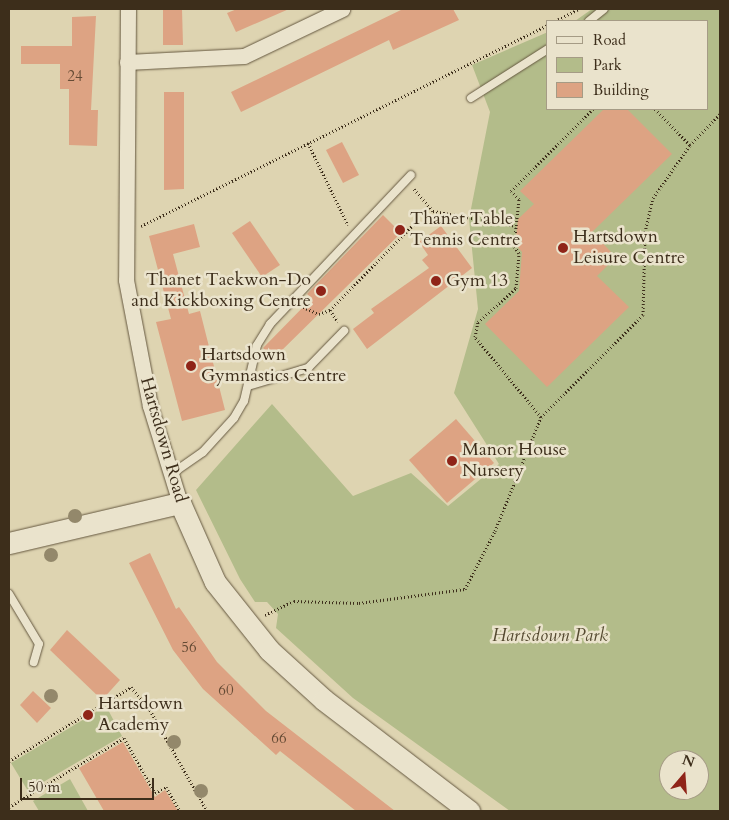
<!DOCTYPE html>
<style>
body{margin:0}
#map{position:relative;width:729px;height:820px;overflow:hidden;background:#ded4b1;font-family:Cardo,serif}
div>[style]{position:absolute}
.green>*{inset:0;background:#b3bc8a}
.building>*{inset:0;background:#dda383}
.path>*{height:3px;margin-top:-1.5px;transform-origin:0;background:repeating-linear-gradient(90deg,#3d2e1b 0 1px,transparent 0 3.5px)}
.roads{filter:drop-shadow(0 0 1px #655840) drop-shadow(0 0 1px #655840)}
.service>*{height:8px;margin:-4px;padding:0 4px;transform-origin:4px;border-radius:4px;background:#eae3cc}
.minor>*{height:15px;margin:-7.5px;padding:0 7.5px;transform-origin:7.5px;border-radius:7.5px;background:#eae3cc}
.secondary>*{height:21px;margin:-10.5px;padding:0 10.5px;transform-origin:10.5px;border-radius:10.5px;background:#eae3cc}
.trees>*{width:14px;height:14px;margin:-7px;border-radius:50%;background:#93886b}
.dots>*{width:14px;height:14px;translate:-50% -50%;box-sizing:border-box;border:2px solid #eae3cc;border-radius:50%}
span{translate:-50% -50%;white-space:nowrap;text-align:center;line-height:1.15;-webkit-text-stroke:5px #eae3cc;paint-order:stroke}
.number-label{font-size:15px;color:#654b35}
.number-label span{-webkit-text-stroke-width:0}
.poi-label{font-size:18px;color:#3d2e1b}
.left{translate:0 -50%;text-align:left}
.right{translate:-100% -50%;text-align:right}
.street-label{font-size:18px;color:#3d2e1b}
.park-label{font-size:18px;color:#554a31;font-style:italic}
.frame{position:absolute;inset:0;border:10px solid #3d2e1b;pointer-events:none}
.legend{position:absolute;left:546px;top:20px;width:162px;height:90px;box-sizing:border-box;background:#eae3cc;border:1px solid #a59b85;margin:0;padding:6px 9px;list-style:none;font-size:15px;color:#3d2e1b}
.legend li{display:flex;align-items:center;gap:10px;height:25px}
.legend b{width:25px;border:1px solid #a59b85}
.north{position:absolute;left:659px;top:750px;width:50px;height:50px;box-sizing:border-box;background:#eae3cc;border:1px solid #a59b85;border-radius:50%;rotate:18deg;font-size:14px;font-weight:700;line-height:20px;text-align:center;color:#3d2e1b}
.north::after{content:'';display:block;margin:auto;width:18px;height:22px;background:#8f2418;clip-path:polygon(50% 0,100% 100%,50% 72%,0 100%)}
.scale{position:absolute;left:20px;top:778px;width:134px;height:22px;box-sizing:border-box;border:2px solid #3d2e1b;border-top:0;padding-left:6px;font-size:15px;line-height:18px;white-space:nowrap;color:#3d2e1b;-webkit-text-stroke:4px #eae3cc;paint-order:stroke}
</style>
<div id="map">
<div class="green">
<div style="clip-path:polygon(evenodd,592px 9px,720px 9px,720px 811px,510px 811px,353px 698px,276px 628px,278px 614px,267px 602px,255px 602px,240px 579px,196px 490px,272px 404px,353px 496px,411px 473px,448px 506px,499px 464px,454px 393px,478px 309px,469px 219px,490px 112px,472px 65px,548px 32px,548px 109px,708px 109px,708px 21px,575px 21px,592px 9px,669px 760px,699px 760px,699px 790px,669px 790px,669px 760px)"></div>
<div style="clip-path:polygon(106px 706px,122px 736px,28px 791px,11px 763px)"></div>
<div style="clip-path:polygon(70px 779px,88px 811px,39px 811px,33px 801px)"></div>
</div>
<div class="building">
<div style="clip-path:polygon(163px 9px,182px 9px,183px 45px,163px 45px)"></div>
<div style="clip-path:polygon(237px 9px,289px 9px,236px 32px,227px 13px)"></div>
<div style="clip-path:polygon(403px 9px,453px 9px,459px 20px,393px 50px,389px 40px,241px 112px,231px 92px)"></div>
<div style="clip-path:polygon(96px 16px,91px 110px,98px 110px,97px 146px,69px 145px,69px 89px,60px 89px,60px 64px,21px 64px,21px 46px,72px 46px,72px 17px)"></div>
<div style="clip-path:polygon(164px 92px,184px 92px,184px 189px,164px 190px)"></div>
<div style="clip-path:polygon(604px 109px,627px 109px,672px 154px,592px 232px,611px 252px,612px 261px,597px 276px,629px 307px,547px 387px,485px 324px,519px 291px,522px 252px,515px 244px,518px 219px,534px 204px,520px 191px)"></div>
<div style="clip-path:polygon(342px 142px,359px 175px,343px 183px,326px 150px)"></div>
<div style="clip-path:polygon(383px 215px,401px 233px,274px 358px,263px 348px,312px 298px,307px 294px)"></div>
<div style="clip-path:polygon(250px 221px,280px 265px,262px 277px,232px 233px)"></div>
<div style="clip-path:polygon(194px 224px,200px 247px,173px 254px,189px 314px,200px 311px,225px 410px,182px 421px,156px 322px,171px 319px,149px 236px)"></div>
<div style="clip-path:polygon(441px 226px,472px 268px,367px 349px,353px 329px,374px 313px,371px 309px,429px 268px,422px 260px,428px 255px,419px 242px)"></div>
<div style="clip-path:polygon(456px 419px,494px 463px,447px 503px,409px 460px)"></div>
<div style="clip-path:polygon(150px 553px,176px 609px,179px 607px,217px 662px,266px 711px,395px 811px,356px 811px,280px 751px,276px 755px,203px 689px,173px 650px,129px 563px)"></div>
<div style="clip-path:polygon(67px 630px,120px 680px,102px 700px,50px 650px)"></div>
<div style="clip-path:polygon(33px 691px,51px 708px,37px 723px,20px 705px)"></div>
<div style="clip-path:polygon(123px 742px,155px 797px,165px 790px,178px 811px,104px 811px,79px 768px)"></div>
</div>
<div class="path">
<div style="left:555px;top:21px;width:27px;rotate:-27deg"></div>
<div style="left:655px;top:109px;width:50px;rotate:45.8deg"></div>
<div style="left:308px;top:143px;width:91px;rotate:64deg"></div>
<div style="left:414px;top:189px;width:29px;rotate:49deg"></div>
<div style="left:433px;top:211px;width:84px;rotate:10.2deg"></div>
<div style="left:141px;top:226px;width:454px;rotate:-26.3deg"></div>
<div style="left:303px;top:307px;width:17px;rotate:24deg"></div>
<div style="left:319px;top:314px;width:12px;rotate:-20deg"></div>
<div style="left:330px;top:310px;width:120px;rotate:-45.7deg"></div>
<div style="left:330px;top:310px;width:14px;rotate:56deg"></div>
<div style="left:541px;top:417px;width:104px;rotate:-129.5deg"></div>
<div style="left:475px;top:337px;width:15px;rotate:-79deg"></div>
<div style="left:478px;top:322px;width:51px;rotate:-41.8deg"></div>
<div style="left:516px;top:288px;width:35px;rotate:-85deg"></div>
<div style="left:519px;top:253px;width:9px;rotate:-126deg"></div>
<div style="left:514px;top:246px;width:47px;rotate:-83.9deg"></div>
<div style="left:519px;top:199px;width:11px;rotate:-135deg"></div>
<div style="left:511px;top:191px;width:116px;rotate:-45deg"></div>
<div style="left:265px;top:615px;width:32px;rotate:-26deg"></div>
<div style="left:294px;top:601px;width:65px;rotate:1.8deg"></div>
<div style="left:359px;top:603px;width:107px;rotate:-7.5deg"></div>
<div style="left:465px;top:589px;width:65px;rotate:-62.7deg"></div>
<div style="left:495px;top:531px;width:123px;rotate:-68deg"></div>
<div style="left:541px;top:417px;width:144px;rotate:-45deg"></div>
<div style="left:643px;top:315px;width:83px;rotate:-88.6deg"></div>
<div style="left:645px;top:232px;width:35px;rotate:-77deg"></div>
<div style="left:653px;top:198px;width:65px;rotate:-55.1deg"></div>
<div style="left:690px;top:145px;width:43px;rotate:-45.9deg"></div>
<div style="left:9px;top:761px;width:143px;rotate:-31.2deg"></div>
<div style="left:131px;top:687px;width:30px;rotate:50deg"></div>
<div style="left:150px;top:710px;width:116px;rotate:60.6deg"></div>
<div style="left:9px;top:807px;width:134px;rotate:-31deg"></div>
<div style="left:124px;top:738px;width:63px;rotate:60.6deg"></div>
<div style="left:155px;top:793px;width:13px;rotate:-29deg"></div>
<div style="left:166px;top:787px;width:28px;rotate:60deg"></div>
</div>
<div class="roads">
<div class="service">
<div style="left:589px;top:21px;width:19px;rotate:-39deg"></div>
<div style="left:471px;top:98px;width:91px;rotate:-32.5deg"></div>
<div style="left:248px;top:386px;width:63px;rotate:-16.7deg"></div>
<div style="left:308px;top:368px;width:52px;rotate:-45.8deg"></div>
<div style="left:170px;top:475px;width:40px;rotate:-34.9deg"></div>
<div style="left:203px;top:452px;width:46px;rotate:-47.6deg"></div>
<div style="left:234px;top:418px;width:20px;rotate:-60deg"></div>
<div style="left:244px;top:401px;width:57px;rotate:-76.9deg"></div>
<div style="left:257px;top:345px;width:25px;rotate:-58deg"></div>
<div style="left:270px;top:324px;width:205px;rotate:-46.6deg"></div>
<div style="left:9px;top:594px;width:58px;rotate:59deg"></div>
<div style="left:39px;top:644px;width:19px;rotate:106deg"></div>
</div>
<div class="minor">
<div style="left:128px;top:9px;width:271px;rotate:90.4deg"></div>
<div style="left:126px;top:280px;width:128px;rotate:79.2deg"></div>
<div style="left:150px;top:406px;width:102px;rotate:72.8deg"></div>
<div style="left:127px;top:62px;width:117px;rotate:-2.9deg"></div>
<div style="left:244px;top:56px;width:109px;rotate:-25.6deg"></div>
</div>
<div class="secondary">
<div style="left:9px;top:543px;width:176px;rotate:-13.2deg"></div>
<div style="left:180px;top:503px;width:86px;rotate:66.1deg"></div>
<div style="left:215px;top:582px;width:87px;rotate:51.5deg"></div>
<div style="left:269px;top:650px;width:74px;rotate:42.3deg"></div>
<div style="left:324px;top:700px;width:183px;rotate:37.4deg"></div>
</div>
</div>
<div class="trees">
<div style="left:75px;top:516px"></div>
<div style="left:51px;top:555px"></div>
<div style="left:51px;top:696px"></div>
<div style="left:174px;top:742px"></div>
<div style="left:201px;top:791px"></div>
</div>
<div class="dots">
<div style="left:400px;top:230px;background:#8f2418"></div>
<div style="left:563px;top:248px;background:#8f2418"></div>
<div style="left:436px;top:281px;background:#8f2418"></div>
<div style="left:321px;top:291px;background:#8f2418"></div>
<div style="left:191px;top:366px;background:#8f2418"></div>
<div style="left:452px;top:461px;background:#8f2418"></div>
<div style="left:88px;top:715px;background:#8f2418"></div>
</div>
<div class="number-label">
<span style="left:75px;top:77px">24</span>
<span style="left:189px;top:648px">56</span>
<span style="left:226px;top:691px">60</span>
<span style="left:279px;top:739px">66</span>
</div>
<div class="poi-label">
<span class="left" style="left:410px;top:230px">Thanet Table<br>Tennis Centre</span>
<span class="left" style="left:573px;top:248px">Hartsdown<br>Leisure Centre</span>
<span class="right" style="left:311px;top:291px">Thanet Taekwon-Do<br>and Kickboxing Centre</span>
<span class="left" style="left:446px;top:281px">Gym 13</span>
<span class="left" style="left:201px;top:366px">Hartsdown<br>Gymnastics Centre</span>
<span class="left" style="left:462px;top:461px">Manor House<br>Nursery</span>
<span class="left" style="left:98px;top:715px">Hartsdown<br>Academy</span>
</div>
<div class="street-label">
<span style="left:163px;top:440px;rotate:74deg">Hartsdown Road</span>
</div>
<div class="park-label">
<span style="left:550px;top:636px">Hartsdown Park</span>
</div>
<div class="frame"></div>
<ul class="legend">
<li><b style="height:6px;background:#eae3cc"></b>Road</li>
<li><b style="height:14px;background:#b3bc8a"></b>Park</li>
<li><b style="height:14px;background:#dda383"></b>Building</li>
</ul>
<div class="north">N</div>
<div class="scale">50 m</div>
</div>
